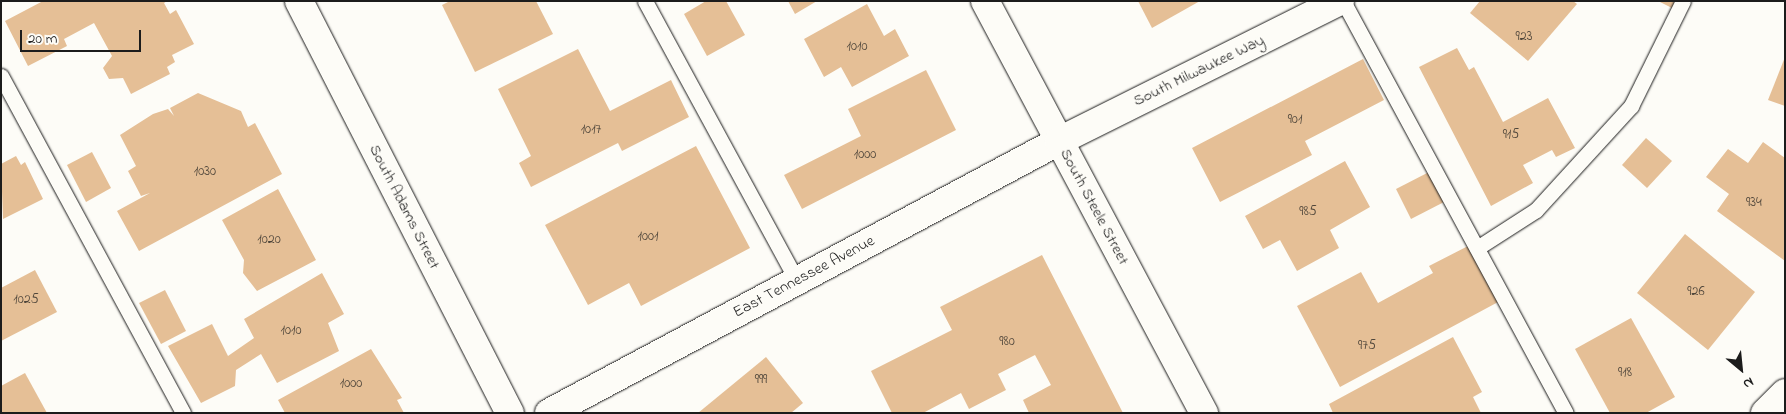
<!DOCTYPE html>
<style>
body{margin:0}
#map{position:relative;width:1786px;height:414px;overflow:hidden;background:#fdfcf7;font-family:"Indie Flower",sans-serif}
div>[style]{position:absolute}
.building>*{inset:0;background:#e5bf96}
.roads{filter:drop-shadow(0 0 1px #1c1c1c) drop-shadow(0 0 1px #1c1c1c)}
.lane>*{height:15px;margin:-7.5px;padding:0 7.5px;transform-origin:7.5px;border-radius:7.5px;background:#fdfcf7}
.street>*{height:28px;margin:-14px;padding:0 14px;transform-origin:14px;border-radius:14px;background:#fdfcf7}
span{translate:-50% -50%;white-space:nowrap;text-align:center;line-height:1.15;-webkit-text-stroke:4.5px #fdfcf7;paint-order:stroke}
.number-label{font-size:14px;color:#4e453a}
.number-label span{-webkit-text-stroke-width:0}
.street-label{font-size:16px;color:#1c1c1c}
.frame{position:absolute;inset:0;border:2px solid #1c1c1c;pointer-events:none}
.north{position:absolute;left:1716px;top:344px;width:50px;height:50px;-webkit-text-stroke:4px #fdfcf7;paint-order:stroke;rotate:152deg;font-size:14px;font-weight:700;line-height:20px;text-align:center;color:#1c1c1c}
.north::after{content:'';display:block;margin:auto;width:18px;height:22px;background:#1c1c1c;clip-path:polygon(50% 0,100% 100%,50% 72%,0 100%)}
.scale{position:absolute;left:20px;top:30px;width:121px;height:22px;box-sizing:border-box;border:2px solid #1c1c1c;border-top:0;padding-left:6px;font-size:15px;line-height:18px;white-space:nowrap;color:#1c1c1c;-webkit-text-stroke:4px #fdfcf7;paint-order:stroke}
</style>
<div id="map">
<div class="building">
<div style="clip-path:polygon(43px 1px,167px 1px,164px 3px,170px 14px,176px 10px,194px 44px,172px 55px,175px 62px,167px 67px,170px 74px,131px 94px,123px 78px,109px 79px,103px 68px,112px 56px,94px 23px,64px 39px,67px 46px,28px 66px,5px 21px)"></div>
<div style="clip-path:polygon(450px 1px,536px 1px,553px 34px,475px 72px,442px 5px)"></div>
<div style="clip-path:polygon(706px 1px,726px 1px,745px 35px,707px 56px,684px 14px)"></div>
<div style="clip-path:polygon(788px 1px,817px 1px,795px 14px)"></div>
<div style="clip-path:polygon(1138px 1px,1200px 1px,1152px 28px)"></div>
<div style="clip-path:polygon(1480px 1px,1573px 1px,1577px 4px,1528px 61px,1470px 13px)"></div>
<div style="clip-path:polygon(1658px 1px,1675px 1px,1672px 8px)"></div>
<div style="clip-path:polygon(867px 4px,884px 36px,895px 29px,909px 56px,852px 87px,841px 67px,824px 77px,804px 39px)"></div>
<div style="clip-path:polygon(1457px 48px,1469px 70px,1474px 67px,1503px 122px,1548px 98px,1575px 148px,1556px 157px,1552px 150px,1523px 165px,1533px 183px,1491px 206px,1419px 67px)"></div>
<div style="clip-path:polygon(578px 49px,610px 111px,671px 80px,689px 117px,622px 151px,618px 143px,531px 187px,519px 163px,531px 156px,498px 89px)"></div>
<div style="clip-path:polygon(1785px 57px,1785px 106px,1768px 100px)"></div>
<div style="clip-path:polygon(1363px 59px,1384px 100px,1305px 141px,1312px 155px,1220px 202px,1192px 148px)"></div>
<div style="clip-path:polygon(926px 70px,956px 130px,802px 209px,784px 175px,861px 136px,848px 109px)"></div>
<div style="clip-path:polygon(198px 93px,241px 111px,248px 127px,255px 123px,282px 174px,139px 251px,117px 211px,150px 193px,141px 196px,128px 171px,136px 166px,120px 135px,153px 114px,168px 109px,174px 116px,170px 108px)"></div>
<div style="clip-path:polygon(1646px 138px,1672px 161px,1647px 188px,1622px 165px)"></div>
<div style="clip-path:polygon(1763px 142px,1785px 158px,1785px 261px,1717px 211px,1729px 194px,1706px 177px,1728px 149px,1748px 163px)"></div>
<div style="clip-path:polygon(696px 146px,750px 248px,641px 306px,629px 283px,588px 305px,545px 225px)"></div>
<div style="clip-path:polygon(92px 152px,111px 188px,86px 202px,67px 165px)"></div>
<div style="clip-path:polygon(16px 156px,21px 165px,25px 162px,43px 199px,3px 219px,1px 164px)"></div>
<div style="clip-path:polygon(1345px 161px,1370px 207px,1330px 230px,1339px 248px,1297px 271px,1280px 240px,1263px 249px,1245px 216px)"></div>
<div style="clip-path:polygon(1431px 171px,1446px 201px,1411px 219px,1396px 189px)"></div>
<div style="clip-path:polygon(278px 189px,316px 260px,257px 291px,243px 273px,244px 260px,222px 220px)"></div>
<div style="clip-path:polygon(1685px 234px,1755px 292px,1708px 350px,1637px 293px)"></div>
<div style="clip-path:polygon(1470px 245px,1500px 301px,1340px 387px,1297px 306px,1361px 272px,1378px 303px,1433px 273px,1429px 266px)"></div>
<div style="clip-path:polygon(1042px 255px,1123px 413px,1029px 413px,1023px 400px,1051px 385px,1035px 355px,998px 374px,1006px 390px,969px 409px,961px 393px,923px 413px,892px 413px,871px 371px,952px 330px,940px 307px)"></div>
<div style="clip-path:polygon(35px 270px,57px 312px,1px 341px,1px 288px)"></div>
<div style="clip-path:polygon(322px 273px,344px 314px,328px 323px,339px 351px,277px 383px,261px 354px,236px 370px,235px 386px,201px 403px,168px 346px,212px 324px,228px 356px,254px 338px,244px 319px)"></div>
<div style="clip-path:polygon(165px 290px,186px 331px,161px 344px,139px 303px)"></div>
<div style="clip-path:polygon(1631px 318px,1675px 397px,1646px 413px,1610px 413px,1575px 349px)"></div>
<div style="clip-path:polygon(1453px 337px,1482px 392px,1473px 397px,1481px 413px,1333px 413px,1329px 404px)"></div>
<div style="clip-path:polygon(371px 349px,402px 398px,397px 400px,404px 413px,285px 413px,278px 400px)"></div>
<div style="clip-path:polygon(766px 357px,803px 403px,791px 413px,698px 413px)"></div>
<div style="clip-path:polygon(25px 373px,47px 413px,1px 413px,1px 386px)"></div>
</div>
<div class="roads">
<div class="lane">
<div style="left:645px;top:1px;width:319px;rotate:61.5deg"></div>
<div style="left:1343px;top:1px;width:468px;rotate:61.6deg"></div>
<div style="left:1px;top:76px;width:383px;rotate:61.6deg"></div>
<div style="left:1477px;top:248px;width:70px;rotate:-32.8deg"></div>
<div style="left:1536px;top:210px;width:141px;rotate:-47.6deg"></div>
<div style="left:1631px;top:106px;width:117px;rotate:-63.7deg"></div>
</div>
<div class="street">
<div style="left:299px;top:1px;width:463px;rotate:62.9deg"></div>
<div style="left:985px;top:1px;width:467px;rotate:62deg"></div>
<div style="left:549px;top:413px;width:578px;rotate:-28.07deg"></div>
<div style="left:1059px;top:141px;width:314px;rotate:-26.5deg"></div>
<div style="left:1765px;top:413px;width:28px;rotate:-45deg"></div>
</div>
</div>
<div class="number-label">
<span style="left:1524px;top:37px">923</span>
<span style="left:857px;top:47px">1010</span>
<span style="left:1295px;top:120px">901</span>
<span style="left:591px;top:130px">1017</span>
<span style="left:1511px;top:135px">915</span>
<span style="left:865px;top:155px">1000</span>
<span style="left:205px;top:172px">1030</span>
<span style="left:1754px;top:203px">934</span>
<span style="left:1308px;top:212px">985</span>
<span style="left:648px;top:237px">1001</span>
<span style="left:269px;top:240px">1020</span>
<span style="left:1696px;top:292px">926</span>
<span style="left:26px;top:300px">1025</span>
<span style="left:291px;top:331px">1010</span>
<span style="left:1007px;top:342px">980</span>
<span style="left:1367px;top:346px">975</span>
<span style="left:1625px;top:373px">918</span>
<span style="left:761px;top:380px">999</span>
<span style="left:351px;top:384px">1000</span>
</div>
<div class="street-label">
<span style="left:1199px;top:71px;rotate:-26deg">South Milwaukee Way</span>
<span style="left:404px;top:207px;rotate:63deg">South Adams Street</span>
<span style="left:1094px;top:207px;rotate:62deg">South Steele Street</span>
<span style="left:804px;top:277px;rotate:-28deg">East Tennessee Avenue</span>
</div>
<div class="frame"></div>
<div class="north">N</div>
<div class="scale">20 m</div>
</div>
